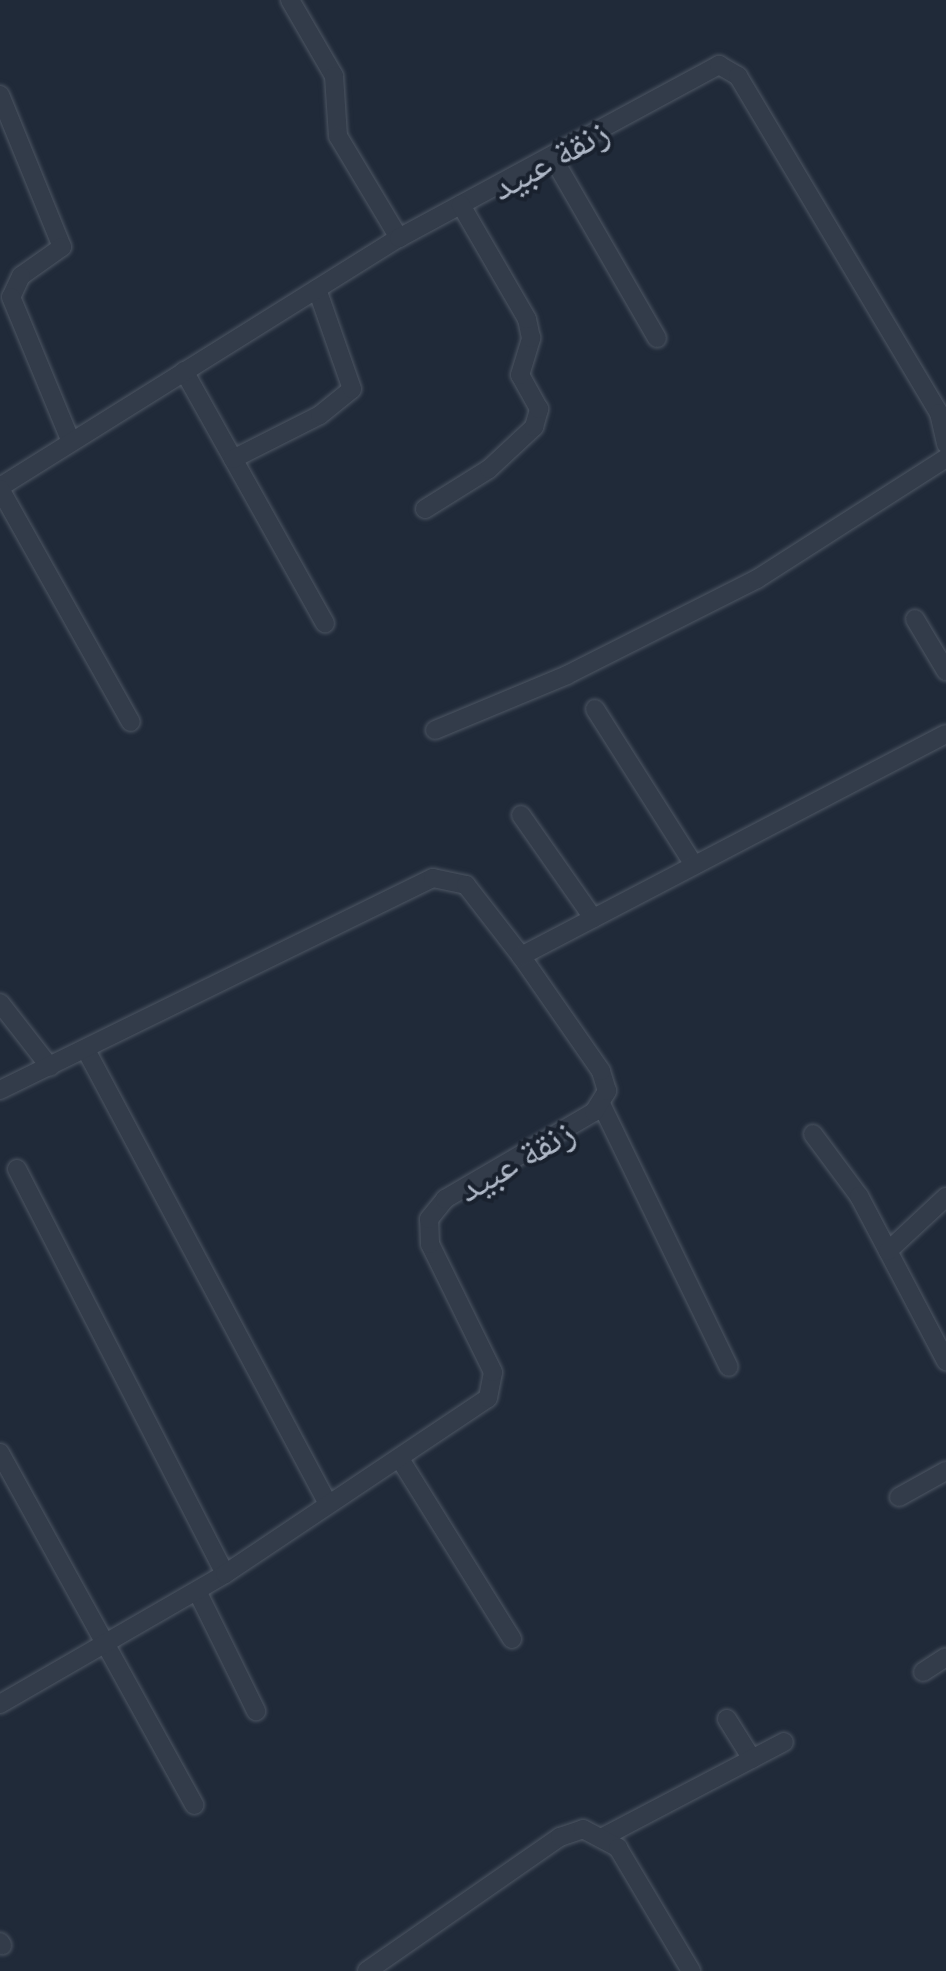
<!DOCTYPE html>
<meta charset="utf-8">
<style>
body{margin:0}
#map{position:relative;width:946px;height:1971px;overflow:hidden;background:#202a39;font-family:"Exo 2","Noto Naskh Arabic",sans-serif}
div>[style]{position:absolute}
.roads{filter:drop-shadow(0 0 2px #4e5764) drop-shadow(0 0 2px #4e5764)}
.street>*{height:18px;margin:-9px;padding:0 9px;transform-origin:9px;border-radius:9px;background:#333c4a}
span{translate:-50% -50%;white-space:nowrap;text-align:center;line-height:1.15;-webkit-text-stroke:8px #19212e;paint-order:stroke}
.street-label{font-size:38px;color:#aeb7c6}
</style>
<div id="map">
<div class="roads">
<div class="street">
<div style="left:290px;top:0;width:88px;rotate:59.9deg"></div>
<div style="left:334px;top:76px;width:60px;rotate:86.2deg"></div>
<div style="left:338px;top:136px;width:119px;rotate:59.1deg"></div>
<div style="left:0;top:95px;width:164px;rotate:67.8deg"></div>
<div style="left:62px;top:247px;width:50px;rotate:144.7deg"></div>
<div style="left:21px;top:276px;width:23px;rotate:115deg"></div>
<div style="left:11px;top:297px;width:157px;rotate:67.5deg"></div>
<div style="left:553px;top:158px;width:208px;rotate:60deg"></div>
<div style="left:184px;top:371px;width:289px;rotate:60.8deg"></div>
<div style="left:233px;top:459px;width:97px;rotate:-26.8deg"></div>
<div style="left:320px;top:415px;width:41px;rotate:-39.1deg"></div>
<div style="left:352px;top:389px;width:106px;rotate:-109.3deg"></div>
<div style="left:0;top:487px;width:470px;rotate:-32deg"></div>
<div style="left:399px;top:238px;width:364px;rotate:-28.4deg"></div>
<div style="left:719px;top:65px;width:22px;rotate:30deg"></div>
<div style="left:738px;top:76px;width:392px;rotate:59.2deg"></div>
<div style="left:939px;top:413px;width:32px;rotate:77deg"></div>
<div style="left:0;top:489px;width:267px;rotate:60.7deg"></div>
<div style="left:425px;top:509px;width:75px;rotate:-32deg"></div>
<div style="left:489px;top:469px;width:62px;rotate:-43deg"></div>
<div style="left:534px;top:427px;width:19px;rotate:-74deg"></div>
<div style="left:539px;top:409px;width:39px;rotate:-119deg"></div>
<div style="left:520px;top:375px;width:39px;rotate:-73deg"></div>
<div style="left:531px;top:338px;width:19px;rotate:-102deg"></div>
<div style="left:527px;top:319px;width:132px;rotate:-120.1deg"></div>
<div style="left:915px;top:619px;width:61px;rotate:59.2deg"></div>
<div style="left:595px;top:709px;width:185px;rotate:57.6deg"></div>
<div style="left:435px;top:730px;width:143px;rotate:-22.6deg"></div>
<div style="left:567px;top:675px;width:213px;rotate:-26.8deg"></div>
<div style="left:757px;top:579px;width:224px;rotate:-32.6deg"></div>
<div style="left:521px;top:815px;width:126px;rotate:55deg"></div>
<div style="left:0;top:1003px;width:81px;rotate:52deg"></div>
<div style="left:86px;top:1050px;width:514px;rotate:61.94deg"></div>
<div style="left:0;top:1090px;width:482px;rotate:-26.1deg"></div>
<div style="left:433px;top:878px;width:34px;rotate:12deg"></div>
<div style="left:466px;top:885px;width:90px;rotate:52.2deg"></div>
<div style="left:602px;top:1106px;width:290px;rotate:64.1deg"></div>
<div style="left:813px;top:1134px;width:77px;rotate:53.4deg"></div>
<div style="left:859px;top:1196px;width:187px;rotate:62.2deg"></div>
<div style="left:17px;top:1169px;width:455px;rotate:62.8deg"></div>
<div style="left:888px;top:1251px;width:79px;rotate:-43deg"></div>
<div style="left:0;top:1453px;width:402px;rotate:61.1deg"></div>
<div style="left:400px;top:1459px;width:212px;rotate:58.1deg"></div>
<div style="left:899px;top:1497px;width:54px;rotate:-29deg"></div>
<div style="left:197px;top:1591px;width:134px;rotate:63.8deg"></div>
<div style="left:923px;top:1672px;width:27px;rotate:-33deg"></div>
<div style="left:0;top:1704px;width:260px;rotate:-30deg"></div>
<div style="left:225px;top:1574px;width:316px;rotate:-33.8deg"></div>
<div style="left:488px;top:1398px;width:26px;rotate:-79deg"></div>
<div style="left:493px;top:1372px;width:143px;rotate:-116.2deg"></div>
<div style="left:430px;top:1244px;width:25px;rotate:-92deg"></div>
<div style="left:429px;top:1219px;width:26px;rotate:-51deg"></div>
<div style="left:445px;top:1199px;width:173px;rotate:-30.3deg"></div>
<div style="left:594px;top:1112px;width:25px;rotate:-58deg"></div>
<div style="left:607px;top:1091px;width:21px;rotate:-107deg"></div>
<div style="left:601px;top:1071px;width:140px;rotate:-124.8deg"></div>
<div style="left:521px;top:956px;width:479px;rotate:-27.6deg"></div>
<div style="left:727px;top:1719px;width:47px;rotate:58deg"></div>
<div style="left:605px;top:1836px;width:202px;rotate:-27.7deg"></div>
<div style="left:0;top:1942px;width:4px;rotate:56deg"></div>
<div style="left:367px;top:1971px;width:235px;rotate:-34.8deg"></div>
<div style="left:560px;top:1837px;width:24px;rotate:-19deg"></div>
<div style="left:583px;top:1829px;width:40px;rotate:28deg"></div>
<div style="left:618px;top:1848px;width:143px;rotate:59.3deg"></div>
</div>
</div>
<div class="street-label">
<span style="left:549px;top:158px;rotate:-29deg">زنقة عبيد</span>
<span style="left:515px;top:1159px;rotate:-30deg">زنقة عبيد</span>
</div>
</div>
